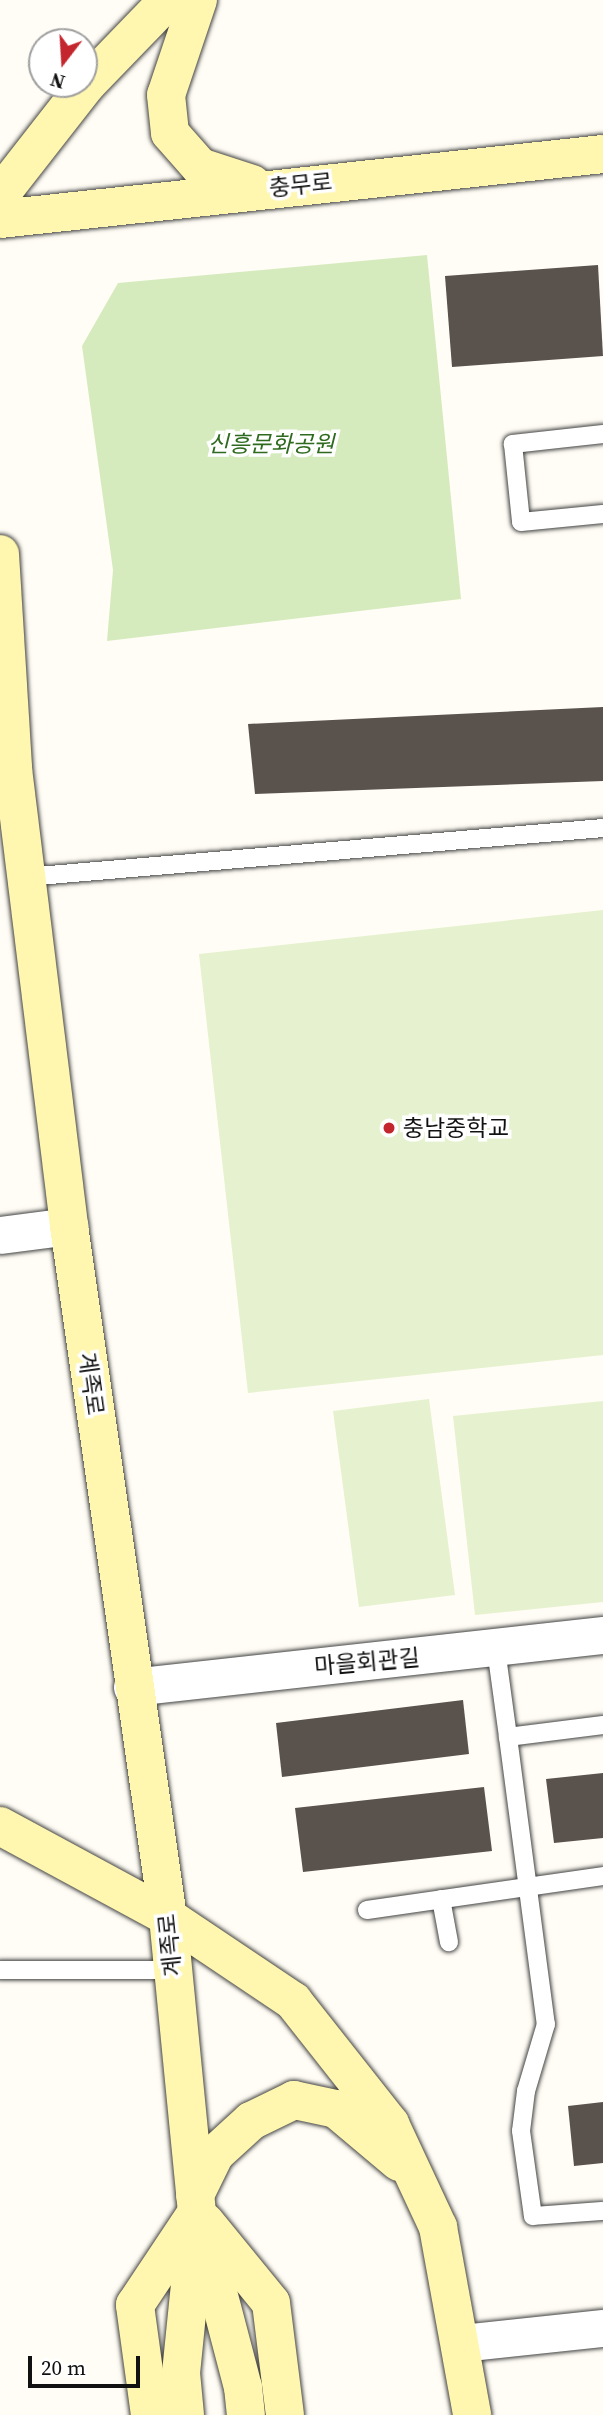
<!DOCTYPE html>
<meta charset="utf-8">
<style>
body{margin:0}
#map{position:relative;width:603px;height:2415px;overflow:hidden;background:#fffdf5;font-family:"Source Serif 4","Noto Sans KR",serif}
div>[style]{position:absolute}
.green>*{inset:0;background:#d5ebbd}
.pitch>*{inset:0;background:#e6f2cf}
.building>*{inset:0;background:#5a524d}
.roads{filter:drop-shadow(0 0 2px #444) drop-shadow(0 0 2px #444)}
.lane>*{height:18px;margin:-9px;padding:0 9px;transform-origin:9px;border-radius:9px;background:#fff}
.street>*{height:37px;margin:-18.5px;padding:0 18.5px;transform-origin:18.5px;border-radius:18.5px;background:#fff}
.secondary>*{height:38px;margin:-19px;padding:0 19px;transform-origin:19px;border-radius:19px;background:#fff6b0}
.dots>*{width:19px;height:19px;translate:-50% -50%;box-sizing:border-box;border:4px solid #fff;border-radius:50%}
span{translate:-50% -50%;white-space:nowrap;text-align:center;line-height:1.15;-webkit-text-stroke:7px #fff;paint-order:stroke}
.street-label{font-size:23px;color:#111}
.park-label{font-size:23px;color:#2f6b1f;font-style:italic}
.poi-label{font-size:23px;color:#111}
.left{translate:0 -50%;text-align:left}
.north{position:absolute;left:28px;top:28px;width:70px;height:70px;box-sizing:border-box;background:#fff;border:2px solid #a0a0a0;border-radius:50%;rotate:197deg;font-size:19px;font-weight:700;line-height:28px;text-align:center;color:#111}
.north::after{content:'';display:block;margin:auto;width:24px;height:32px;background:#c4262e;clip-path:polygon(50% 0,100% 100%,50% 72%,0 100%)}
.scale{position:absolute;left:28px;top:2356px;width:112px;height:32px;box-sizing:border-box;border:4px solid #111;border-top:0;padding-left:9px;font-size:21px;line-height:24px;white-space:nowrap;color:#111;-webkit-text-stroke:5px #fff;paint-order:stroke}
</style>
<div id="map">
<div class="green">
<div style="clip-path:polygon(427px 255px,461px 599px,107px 641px,113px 570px,82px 346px,118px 283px)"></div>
</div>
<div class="pitch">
<div style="clip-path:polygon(603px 910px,603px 1355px,248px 1393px,199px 954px)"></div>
<div style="clip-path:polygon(429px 1399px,455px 1595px,359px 1607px,333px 1411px)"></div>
<div style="clip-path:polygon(603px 1401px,603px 1602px,475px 1615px,453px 1416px)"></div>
</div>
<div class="building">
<div style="clip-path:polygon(598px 265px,603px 356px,452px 367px,445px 276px)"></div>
<div style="clip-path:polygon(603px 707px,603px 781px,255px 794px,248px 724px)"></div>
<div style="clip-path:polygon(463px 1700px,469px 1754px,282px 1777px,276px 1723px)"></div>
<div style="clip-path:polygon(603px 1773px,603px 1838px,554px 1843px,546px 1779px)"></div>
<div style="clip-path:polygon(484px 1787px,492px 1851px,303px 1872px,295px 1808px)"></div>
<div style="clip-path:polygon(603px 2102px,603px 2163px,574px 2166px,568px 2106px)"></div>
</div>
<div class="roads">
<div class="lane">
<div style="left:603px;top:434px;width:91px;rotate:173.7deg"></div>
<div style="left:513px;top:444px;width:78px;rotate:84.1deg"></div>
<div style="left:521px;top:522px;width:82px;rotate:-5.6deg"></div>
<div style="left:26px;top:877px;width:579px;rotate:-4.85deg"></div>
<div style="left:496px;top:1649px;width:89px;rotate:82.2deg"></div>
<div style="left:603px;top:1725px;width:96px;rotate:172.8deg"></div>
<div style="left:508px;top:1737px;width:290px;rotate:82.5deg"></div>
<div style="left:546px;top:2024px;width:70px;rotate:106.6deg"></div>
<div style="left:526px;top:2091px;width:40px;rotate:97.1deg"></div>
<div style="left:521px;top:2131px;width:86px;rotate:82deg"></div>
<div style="left:533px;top:2216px;width:70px;rotate:-4.1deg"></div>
<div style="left:441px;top:1899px;width:44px;rotate:79.5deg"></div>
<div style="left:367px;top:1910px;width:238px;rotate:-8.2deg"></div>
<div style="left:0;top:1970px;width:173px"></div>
</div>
<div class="street">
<div style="left:0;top:1235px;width:70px;rotate:-7.4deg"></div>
<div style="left:132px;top:1687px;width:474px;rotate:-6.3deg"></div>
<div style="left:462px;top:2343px;width:142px;rotate:-6.1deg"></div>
</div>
<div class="secondary">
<div style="left:198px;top:0;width:100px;rotate:108.6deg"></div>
<div style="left:166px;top:95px;width:38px;rotate:84deg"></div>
<div style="left:170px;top:133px;width:45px;rotate:48.6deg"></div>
<div style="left:200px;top:167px;width:55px;rotate:18.1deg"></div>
<div style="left:0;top:195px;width:140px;rotate:-52deg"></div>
<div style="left:86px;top:85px;width:118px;rotate:-46deg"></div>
<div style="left:0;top:219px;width:606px;rotate:-6.15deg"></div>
<div style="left:0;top:554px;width:215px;rotate:86.5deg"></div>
<div style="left:13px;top:769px;width:460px;rotate:83deg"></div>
<div style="left:69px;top:1226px;width:698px;rotate:81.85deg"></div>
<div style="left:168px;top:1917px;width:296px;rotate:84.4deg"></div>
<div style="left:197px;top:2212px;width:181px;rotate:75.3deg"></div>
<div style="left:243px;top:2387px;width:28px;rotate:84deg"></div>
<div style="left:0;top:1826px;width:191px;rotate:28.4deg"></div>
<div style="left:168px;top:1917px;width:151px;rotate:33.9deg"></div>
<div style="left:293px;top:2001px;width:157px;rotate:51.7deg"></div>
<div style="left:390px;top:2124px;width:114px;rotate:65deg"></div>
<div style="left:438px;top:2227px;width:191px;rotate:79.7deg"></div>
<div style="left:195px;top:2195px;width:46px;rotate:-64deg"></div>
<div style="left:215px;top:2154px;width:49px;rotate:-42.5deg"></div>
<div style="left:251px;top:2121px;width:48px;rotate:-26deg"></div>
<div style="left:294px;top:2100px;width:43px;rotate:12.1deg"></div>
<div style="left:336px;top:2109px;width:82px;rotate:40.1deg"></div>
<div style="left:205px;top:2222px;width:104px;rotate:50.8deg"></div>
<div style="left:271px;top:2303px;width:113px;rotate:82.9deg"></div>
<div style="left:150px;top:2415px;width:111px;rotate:-97.8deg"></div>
<div style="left:135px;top:2305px;width:112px;rotate:-56.3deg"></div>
<div style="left:185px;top:2415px;width:42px;rotate:-95.4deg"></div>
<div style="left:181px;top:2373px;width:139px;rotate:-84.2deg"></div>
</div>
</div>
<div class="dots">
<div style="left:389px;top:1128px;background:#c4262e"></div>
</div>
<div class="street-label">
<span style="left:301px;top:185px;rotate:-6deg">충무로</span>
<span style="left:91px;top:1384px;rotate:82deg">계족로</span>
<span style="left:367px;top:1662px;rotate:-5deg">마을회관길</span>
<span style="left:170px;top:1945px;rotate:-96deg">계족로</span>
</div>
<div class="park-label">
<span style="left:271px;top:444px">신흥문화공원</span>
</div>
<div class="poi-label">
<span class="left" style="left:403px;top:1128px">충남중학교</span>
</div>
<div class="north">N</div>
<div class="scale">20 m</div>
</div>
